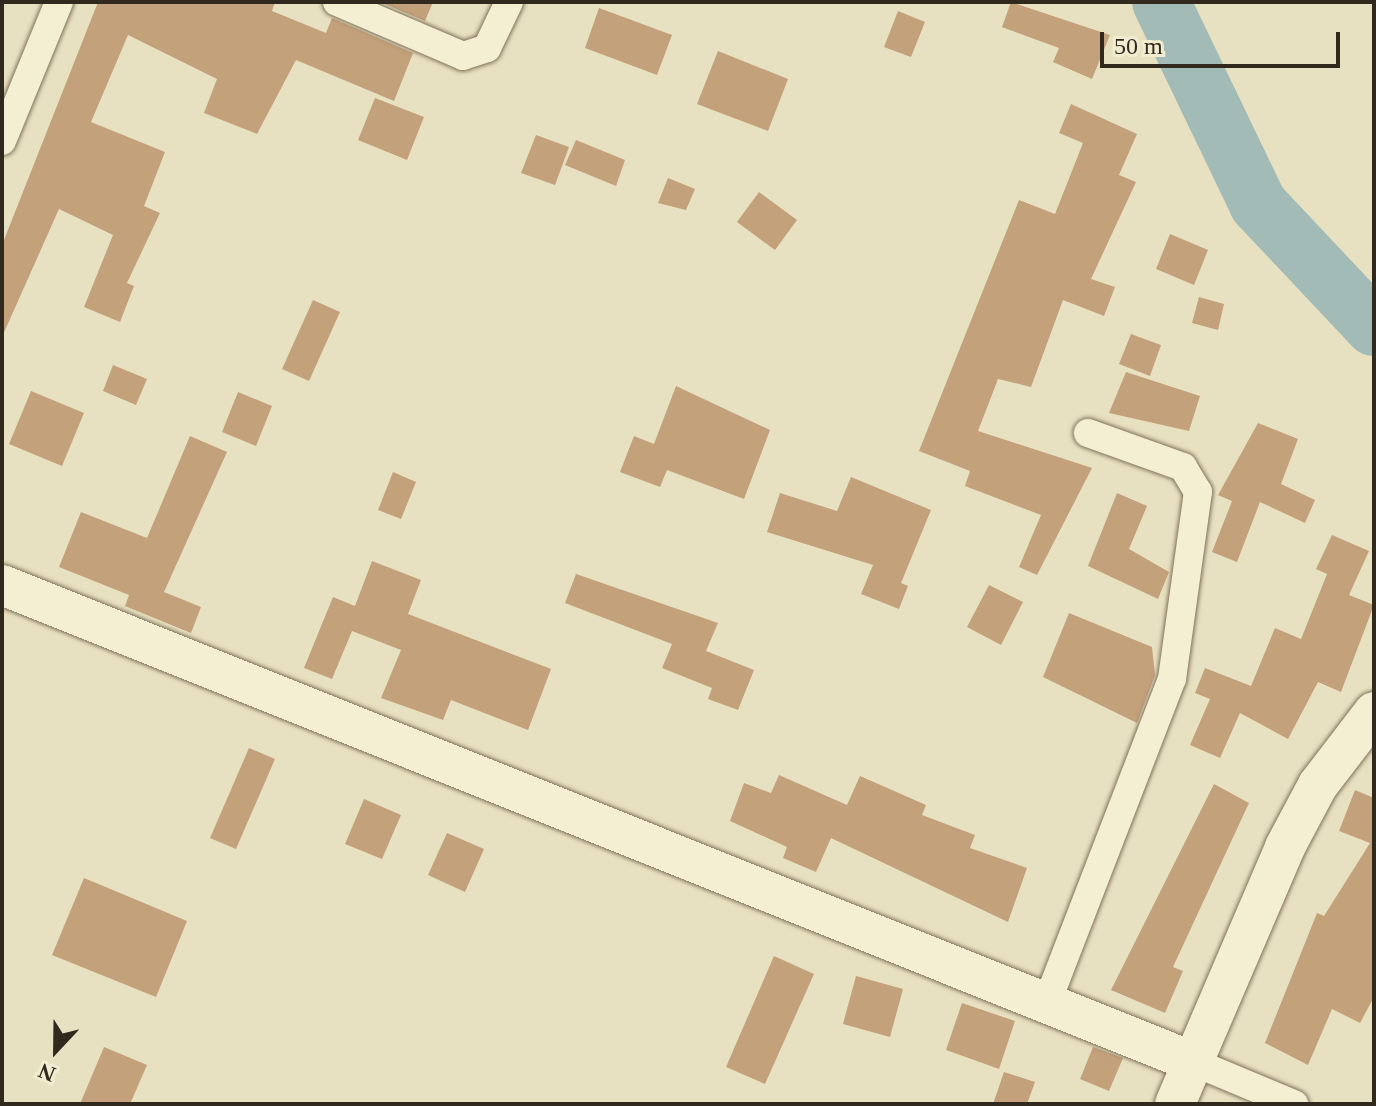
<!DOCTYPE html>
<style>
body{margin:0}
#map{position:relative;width:1376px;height:1106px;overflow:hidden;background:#e8e1c1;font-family:"Times New Roman",serif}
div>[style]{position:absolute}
.river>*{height:58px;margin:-29px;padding:0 29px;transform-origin:29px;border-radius:29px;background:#a3bbb7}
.building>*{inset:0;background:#c3a17b}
.roads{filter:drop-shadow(0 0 2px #80735b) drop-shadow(0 0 2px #80735b)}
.street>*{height:28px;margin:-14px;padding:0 14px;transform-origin:14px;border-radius:14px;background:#f4eed3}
.secondary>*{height:40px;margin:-20px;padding:0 20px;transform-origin:20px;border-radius:20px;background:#f4eed3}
span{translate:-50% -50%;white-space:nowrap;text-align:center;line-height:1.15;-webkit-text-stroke:6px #f1ebd0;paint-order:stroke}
.frame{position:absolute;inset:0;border:4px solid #31291d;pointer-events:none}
.north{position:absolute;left:16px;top:1010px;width:80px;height:80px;-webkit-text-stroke:6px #f1ebd0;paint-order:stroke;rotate:202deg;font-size:22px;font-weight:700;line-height:32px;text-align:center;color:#31291d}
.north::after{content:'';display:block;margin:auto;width:28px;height:36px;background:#31291d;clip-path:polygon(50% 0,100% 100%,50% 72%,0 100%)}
.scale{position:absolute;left:1100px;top:32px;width:240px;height:36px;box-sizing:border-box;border:4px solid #31291d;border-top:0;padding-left:10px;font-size:24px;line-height:28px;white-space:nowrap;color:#31291d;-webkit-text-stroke:6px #f1ebd0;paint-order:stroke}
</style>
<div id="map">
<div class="river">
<div style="left:1161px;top:2px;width:224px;rotate:64.3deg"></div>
<div style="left:1258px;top:204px;width:169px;rotate:46.7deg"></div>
</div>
<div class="building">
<div style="clip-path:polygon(98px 2px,275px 2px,272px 11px,326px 33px,332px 18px,413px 53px,394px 101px,296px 60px,257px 134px,204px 113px,217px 79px,128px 35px,91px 122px,165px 152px,144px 206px,160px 213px,127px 283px,134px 286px,120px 322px,84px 307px,113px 235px,59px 209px,2px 337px,2px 245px)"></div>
<div style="clip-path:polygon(380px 2px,433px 2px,425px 21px)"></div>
<div style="clip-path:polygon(1011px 2px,1110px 35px,1092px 79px,1053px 62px,1059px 48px,1002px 27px)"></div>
<div style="clip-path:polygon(599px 8px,672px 35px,657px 75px,585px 48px)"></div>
<div style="clip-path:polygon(898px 11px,925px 22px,911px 57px,884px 47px)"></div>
<div style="clip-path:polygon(718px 51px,788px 79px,768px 131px,697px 104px)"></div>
<div style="clip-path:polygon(375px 98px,424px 117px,407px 160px,358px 140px)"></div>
<div style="clip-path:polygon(1071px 104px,1137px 134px,1119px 175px,1136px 182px,1091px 279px,1115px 287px,1104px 316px,1063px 300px,1031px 387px,998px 379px,978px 431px,1092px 468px,1037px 575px,1019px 567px,1041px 515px,965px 486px,970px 471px,919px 451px,1019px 200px,1055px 214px,1083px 143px,1059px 133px)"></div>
<div style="clip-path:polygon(536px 135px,569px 147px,555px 185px,521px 173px)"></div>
<div style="clip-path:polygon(576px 140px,625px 160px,616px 186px,565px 165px)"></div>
<div style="clip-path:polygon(668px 178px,695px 189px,686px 210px,658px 203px)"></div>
<div style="clip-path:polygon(759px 192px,797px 220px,775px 250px,737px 222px)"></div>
<div style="clip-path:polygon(1170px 234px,1208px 250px,1194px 285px,1156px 269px)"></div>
<div style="clip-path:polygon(1199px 297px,1224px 304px,1218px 330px,1192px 323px)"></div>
<div style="clip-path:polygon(313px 300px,340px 312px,309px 381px,282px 369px)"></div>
<div style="clip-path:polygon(1131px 334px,1161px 345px,1150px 376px,1119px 364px)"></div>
<div style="clip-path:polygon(113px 365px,147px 379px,136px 405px,103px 391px)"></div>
<div style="clip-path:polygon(1126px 372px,1200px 396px,1189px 431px,1109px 413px)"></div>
<div style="clip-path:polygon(676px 386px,770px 430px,744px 499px,667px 470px,660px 487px,620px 472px,634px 436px,654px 444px)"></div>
<div style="clip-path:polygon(31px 391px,84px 413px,62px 466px,9px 444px)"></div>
<div style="clip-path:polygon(238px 392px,272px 406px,256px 446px,222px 432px)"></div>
<div style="clip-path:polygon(1258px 423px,1298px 439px,1281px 484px,1315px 500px,1305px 523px,1260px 502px,1237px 562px,1212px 552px,1232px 501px,1218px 495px)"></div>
<div style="clip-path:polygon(190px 436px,227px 452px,164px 592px,201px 607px,191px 633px,125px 606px,129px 595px,59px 567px,81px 512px,147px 538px)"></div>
<div style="clip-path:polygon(393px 472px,416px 482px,401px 519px,378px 510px)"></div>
<div style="clip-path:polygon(851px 477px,931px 510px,901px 583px,908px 586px,899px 609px,861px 594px,873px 565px,767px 532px,780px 493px,837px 511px)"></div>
<div style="clip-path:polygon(1117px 493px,1147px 506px,1129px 549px,1169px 572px,1158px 599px,1088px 566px)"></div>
<div style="clip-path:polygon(1332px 535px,1369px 551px,1349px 595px,1374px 605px,1341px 692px,1318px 682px,1288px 739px,1240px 713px,1220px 758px,1190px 745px,1210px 699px,1195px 693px,1205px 668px,1251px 686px,1275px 628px,1301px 639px,1327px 574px,1316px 569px)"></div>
<div style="clip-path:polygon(372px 561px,421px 580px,408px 614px,551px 669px,528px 730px,451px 700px,443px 720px,381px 698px,401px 650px,352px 631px,332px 679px,304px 668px,333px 597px,355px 606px)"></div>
<div style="clip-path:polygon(576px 574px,718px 623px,706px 651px,754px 670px,738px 710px,708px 699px,712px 688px,662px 668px,672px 644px,565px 603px)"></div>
<div style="clip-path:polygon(989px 585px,1023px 602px,1001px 645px,967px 627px)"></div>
<div style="clip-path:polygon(1069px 613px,1152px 647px,1155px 675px,1137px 723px,1043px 677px)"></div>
<div style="clip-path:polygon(249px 748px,275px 759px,236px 849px,210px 838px)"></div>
<div style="clip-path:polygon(779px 775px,847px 805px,860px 776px,926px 805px,922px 815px,975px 835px,970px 848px,1027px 868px,1008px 922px,831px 838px,816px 872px,783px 858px,787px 847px,730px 821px,744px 783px,771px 793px)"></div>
<div style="clip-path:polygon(1214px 784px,1249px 803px,1173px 967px,1183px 971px,1165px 1013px,1111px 990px)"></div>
<div style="clip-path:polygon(1355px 790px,1374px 798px,1374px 997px,1360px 1023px,1332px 1009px,1308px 1065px,1265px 1043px,1317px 913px,1324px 916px,1370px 843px,1339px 831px)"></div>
<div style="clip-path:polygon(364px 799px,401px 815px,382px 859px,345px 844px)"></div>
<div style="clip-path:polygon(447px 833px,484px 849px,465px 892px,428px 875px)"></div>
<div style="clip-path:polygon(84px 878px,187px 921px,156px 997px,52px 955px)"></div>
<div style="clip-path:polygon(774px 956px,814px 974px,765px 1084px,726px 1067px)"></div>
<div style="clip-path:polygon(856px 976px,903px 989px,890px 1037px,843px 1024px)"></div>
<div style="clip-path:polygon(962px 1003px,1015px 1021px,999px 1069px,946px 1050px)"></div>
<div style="clip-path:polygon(104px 1047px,147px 1065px,130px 1104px,80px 1104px)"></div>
<div style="clip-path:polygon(1093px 1047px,1123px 1058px,1109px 1091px,1080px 1079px)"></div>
<div style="clip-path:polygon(1004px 1072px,1035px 1082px,1027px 1104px,993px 1104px)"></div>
</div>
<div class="roads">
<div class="street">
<div style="left:337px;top:2px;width:137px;rotate:23.2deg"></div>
<div style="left:463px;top:56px;width:25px;rotate:-18deg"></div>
<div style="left:487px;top:48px;width:51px;rotate:-64.4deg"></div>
<div style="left:2px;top:141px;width:150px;rotate:-67.7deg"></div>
<div style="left:1048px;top:1000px;width:344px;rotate:-68.9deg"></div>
<div style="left:1172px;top:679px;width:189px;rotate:-82.1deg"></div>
<div style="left:1198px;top:492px;width:29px;rotate:-121deg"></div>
<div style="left:1183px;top:467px;width:101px;rotate:-160.3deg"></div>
<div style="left:1191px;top:1061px;width:112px;rotate:22.7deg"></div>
</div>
<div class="secondary">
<div style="left:2px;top:585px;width:1281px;rotate:21.82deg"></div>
<div style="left:1175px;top:1104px;width:280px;rotate:-66.8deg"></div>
<div style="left:1285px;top:847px;width:70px;rotate:-62deg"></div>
<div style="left:1318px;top:785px;width:92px;rotate:-52.5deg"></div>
</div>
</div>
<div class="frame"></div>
<div class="north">N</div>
<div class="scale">50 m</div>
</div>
